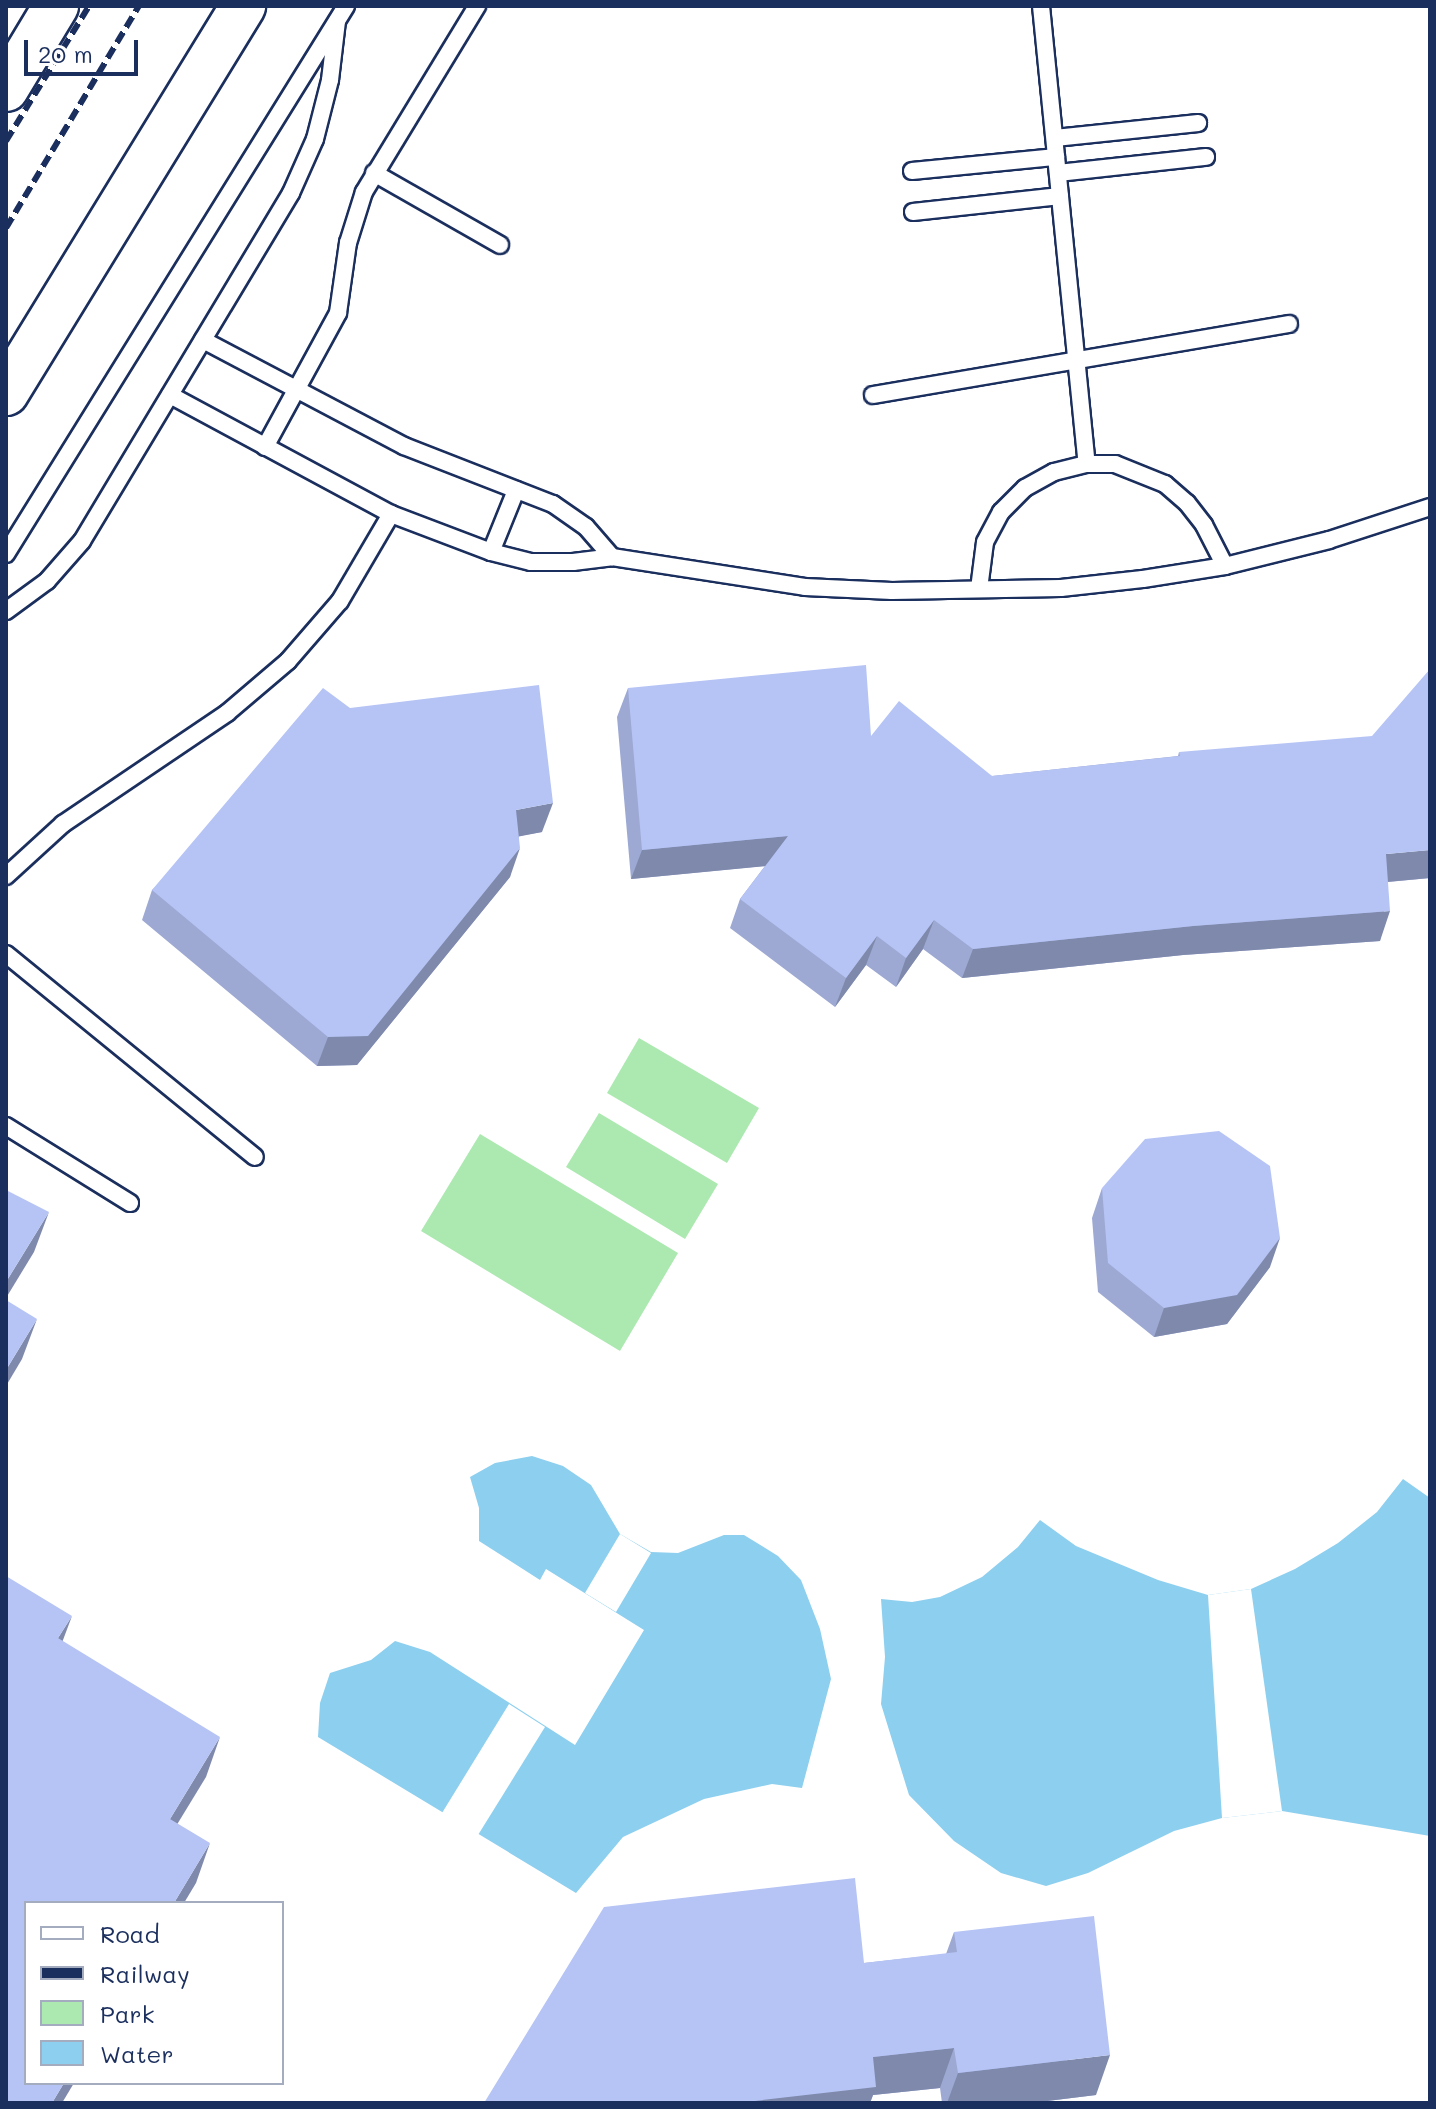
<!DOCTYPE html>
<html>
<head>
<meta charset="utf-8">
<style>
  body { margin:0 }
  #map { position:relative; width:1436px; height:2109px; overflow:hidden; background:#fff; font-family:Mali,sans-serif }
  div>[style] { position:absolute }
  .green>* { inset:0; background:#abe9b0 }
  .water>* { inset:0; background:#8dcfef }
  .pier>* { inset:0; background:#fff }
  .roads { filter:drop-shadow(2px 0 #1b2f5e) drop-shadow(-2px 0 #1b2f5e) drop-shadow(0 2px #1b2f5e) drop-shadow(0 -2px #1b2f5e) }
  .lane>* { height:16px; margin:-8px; padding:0 8px; transform-origin:8px; border-radius:8px; background:#fff }
  .secondary>* { height:44px; margin:-22px; padding:0 22px; transform-origin:22px; border-radius:22px; background:#fff }
  .rail>* { height:6px; margin-top:-3px; transform-origin:0; background:repeating-linear-gradient(90deg,#1b2f5e 0 12px,transparent 0 18px) }
  .wall>* { inset:0; background:#9da9d3 }
  .shaded-wall>* { inset:0; background:#7f89ac }
  .building>* { inset:0; background:#b6c4f5 }
  span { translate:-50% -50%; white-space:nowrap; text-align:center; line-height:1.15; -webkit-text-stroke:6px #fff; paint-order:stroke }
  .frame { position:absolute; inset:0; border:8px solid #1b2f5e; pointer-events:none }
  .legend { position:absolute; left:24px; top:1901px; width:260px; height:184px; box-sizing:border-box; background:#fff; border:2px solid #a4acbf; margin:0; padding:10px 14px; list-style:none; font-size:24px; color:#1b2f5e }
  .legend li { display:flex; align-items:center; gap:16px; height:40px }
  .legend b { width:40px; border:2px solid #a4acbf }
  .scale { position:absolute; left:24px; top:40px; width:114px; height:36px; box-sizing:border-box; border:4px solid #1b2f5e; border-top:0; padding-left:10px; font-size:24px; line-height:28px; white-space:nowrap; color:#1b2f5e; -webkit-text-stroke:6px #fff; paint-order:stroke }
</style>
</head>
<body>
<div id="map">
  <div class="green">
    <div style="clip-path:polygon(639px 1038px,759px 1108px,727px 1163px,607px 1093px)"></div>
    <div style="clip-path:polygon(599px 1113px,718px 1184px,685px 1239px,566px 1167px)"></div>
    <div style="clip-path:polygon(480px 1134px,678px 1253px,620px 1351px,421px 1231px)"></div>
  </div>
  <div class="water">
    <div style="clip-path:polygon(532px 1456px,563px 1466px,591px 1485px,620px 1534px,651px 1552px,678px 1553px,724px 1535px,744px 1535px,778px 1556px,801px 1580px,820px 1629px,831px 1679px,802px 1788px,772px 1784px,704px 1799px,623px 1837px,576px 1893px,318px 1737px,320px 1703px,330px 1673px,371px 1660px,395px 1641px,430px 1652px,575px 1745px,644px 1630px,546px 1569px,540px 1580px,479px 1541px,479px 1508px,470px 1477px,495px 1463px)"></div>
    <div style="clip-path:polygon(1403px 1479px,1430px 1498px,1430px 1836px,1282px 1811px,1222px 1818px,1174px 1831px,1088px 1873px,1046px 1886px,1001px 1873px,954px 1841px,909px 1795px,881px 1704px,885px 1657px,881px 1599px,912px 1602px,940px 1597px,982px 1577px,1018px 1547px,1040px 1520px,1076px 1546px,1158px 1580px,1208px 1595px,1251px 1589px,1295px 1569px,1338px 1543px,1377px 1512px)"></div>
  </div>
  <div class="pier">
    <div style="clip-path:polygon(620px 1534px,651px 1553px,616px 1612px,585px 1593px)"></div>
    <div style="clip-path:polygon(1251px 1589px,1282px 1811px,1222px 1818px,1208px 1595px)"></div>
    <div style="clip-path:polygon(509px 1704px,545px 1727px,478px 1835px,442px 1813px)"></div>
  </div>
  <div class="roads">
    <div class="lane">
      <div style="left:1041px;top:6px;width:460px;rotate:84.3deg"></div>
      <div style="left:1055px;top:138px;width:144px;rotate:-6deg"></div>
      <div style="left:912px;top:171px;width:145px;rotate:-5.6deg"></div>
      <div style="left:374px;top:173px;width:145px;rotate:29.7deg"></div>
      <div style="left:1058px;top:173px;width:149px;rotate:-6.2deg"></div>
      <div style="left:913px;top:212px;width:148px;rotate:-6.2deg"></div>
      <div style="left:203px;top:340px;width:227px;rotate:27.8deg"></div>
      <div style="left:404px;top:446px;width:160px;rotate:21.3deg"></div>
      <div style="left:553px;top:504px;width:40px;rotate:34.9deg"></div>
      <div style="left:586px;top:527px;width:40px;rotate:49deg"></div>
      <div style="left:170px;top:395px;width:251px;rotate:28.3deg"></div>
      <div style="left:391px;top:514px;width:107px;rotate:20.8deg"></div>
      <div style="left:491px;top:552px;width:41px;rotate:14deg"></div>
      <div style="left:531px;top:562px;width:42px"></div>
      <div style="left:573px;top:562px;width:39px;rotate:-7deg"></div>
      <div style="left:612px;top:557px;width:195px;rotate:8.8deg"></div>
      <div style="left:805px;top:587px;width:87px;rotate:2.6deg"></div>
      <div style="left:892px;top:591px;width:169px;rotate:-1deg"></div>
      <div style="left:1061px;top:588px;width:82px;rotate:-6.3deg"></div>
      <div style="left:1143px;top:579px;width:83px;rotate:-9deg"></div>
      <div style="left:1225px;top:566px;width:107px;rotate:-14deg"></div>
      <div style="left:1329px;top:540px;width:106px;rotate:-18.1deg"></div>
      <div style="left:873px;top:395px;width:422px;rotate:-9.7deg"></div>
      <div style="left:265px;top:447px;width:153px;rotate:-61.4deg"></div>
      <div style="left:338px;top:313px;width:71px;rotate:-81.9deg"></div>
      <div style="left:348px;top:243px;width:53px;rotate:-72.6deg"></div>
      <div style="left:364px;top:192px;width:218px;rotate:-58.7deg"></div>
      <div style="left:491px;top:552px;width:67px;rotate:-68deg"></div>
      <div style="left:6px;top:554px;width:645px;rotate:-58.18deg"></div>
      <div style="left:979px;top:589px;width:47px;rotate:-82.7deg"></div>
      <div style="left:985px;top:542px;width:34px;rotate:-62deg"></div>
      <div style="left:1001px;top:512px;width:34px;rotate:-45deg"></div>
      <div style="left:1025px;top:488px;width:33px;rotate:-29deg"></div>
      <div style="left:1054px;top:472px;width:34px;rotate:-14deg"></div>
      <div style="left:1087px;top:464px;width:28px"></div>
      <div style="left:1115px;top:464px;width:54px;rotate:21.8deg"></div>
      <div style="left:1165px;top:484px;width:29px;rotate:41deg"></div>
      <div style="left:1187px;top:503px;width:28px;rotate:52deg"></div>
      <div style="left:1204px;top:525px;width:46px;rotate:62.9deg"></div>
      <div style="left:6px;top:611px;width:51px;rotate:-36.2deg"></div>
      <div style="left:47px;top:581px;width:53px;rotate:-48.8deg"></div>
      <div style="left:82px;top:541px;width:406px;rotate:-59deg"></div>
      <div style="left:291px;top:193px;width:59px;rotate:-66deg"></div>
      <div style="left:315px;top:139px;width:61px;rotate:-75.7deg"></div>
      <div style="left:330px;top:80px;width:59px;rotate:-83.2deg"></div>
      <div style="left:6px;top:876px;width:77px;rotate:-42.4deg"></div>
      <div style="left:63px;top:824px;width:198px;rotate:-34.1deg"></div>
      <div style="left:227px;top:713px;width:80px;rotate:-40.4deg"></div>
      <div style="left:288px;top:661px;width:79px;rotate:-49.1deg"></div>
      <div style="left:340px;top:601px;width:101px;rotate:-59.6deg"></div>
      <div style="left:6px;top:954px;width:321px;rotate:39.2deg"></div>
      <div style="left:6px;top:1126px;width:146px;rotate:31.8deg"></div>
    </div>
    <div class="secondary">
      <div style="left:6px;top:89px;width:97px;rotate:-58.9deg"></div>
      <div style="left:6px;top:393px;width:454px;rotate:-58.5deg"></div>
    </div>
  </div>
  <div class="rail">
    <div style="left:6px;top:141px;width:158px;rotate:-58.4deg"></div>
    <div style="left:6px;top:228px;width:259px;rotate:-59.1deg"></div>
  </div>
  <div class="wall">
    <div style="clip-path:polygon(628px 688px,871px 736px,992px 776px,1178px 756px,1179px 752px,1430px 878px,1388px 882px,1380px 941px,1183px 955px,962px 978px,923px 949px,896px 987px,866px 965px,835px 1007px,730px 928px,740px 899px,765px 866px,631px 879px,617px 717px)"></div>
    <div style="clip-path:polygon(350px 708px,542px 832px,519px 836px,510px 877px,357px 1065px,317px 1066px,142px 920px,152px 890px)"></div>
    <div style="clip-path:polygon(1102px 1188px,1270px 1267px,1227px 1324px,1154px 1337px,1098px 1292px,1092px 1218px)"></div>
    <div style="clip-path:polygon(954px 1932px,1096px 2095px,1031px 2103px,942px 2103px,940px 2088px,873px 2095px,870px 2103px,484px 2103px,864px 1963px,946px 1954px)"></div>
  </div>
  <div class="shaded-wall">
    <div style="clip-path:polygon(553px 803px,542px 832px,506px 839px,516px 810px)"></div>
    <div style="clip-path:polygon(788px 836px,777px 865px,631px 879px,642px 850px)"></div>
    <div style="clip-path:polygon(520px 848px,510px 877px,357px 1065px,317px 1066px,328px 1037px)"></div>
    <div style="clip-path:polygon(1430px 850px,1430px 878px,1375px 883px,1386px 854px)"></div>
    <div style="clip-path:polygon(1390px 911px,1380px 941px,1183px 955px,962px 978px,973px 949px,1193px 926px)"></div>
    <div style="clip-path:polygon(934px 920px,923px 949px,896px 987px,906px 958px)"></div>
    <div style="clip-path:polygon(877px 936px,866px 965px,835px 1007px,846px 978px)"></div>
    <div style="clip-path:polygon(49px 1212px,34px 1252px,6px 1298px,6px 1282px)"></div>
    <div style="clip-path:polygon(1280px 1238px,1270px 1267px,1227px 1324px,1154px 1337px,1164px 1308px)"></div>
    <div style="clip-path:polygon(37px 1319px,22px 1359px,6px 1386px,6px 1370px)"></div>
    <div style="clip-path:polygon(72px 1616px,57px 1656px,58px 1638px)"></div>
    <div style="clip-path:polygon(220px 1737px,206px 1777px,156px 1859px,170px 1819px)"></div>
    <div style="clip-path:polygon(210px 1843px,196px 1883px,184px 1903px,174px 1903px)"></div>
    <div style="clip-path:polygon(954px 2048px,940px 2088px,873px 2095px,870px 2103px,737px 2103px,873px 2057px)"></div>
    <div style="clip-path:polygon(1110px 2055px,1096px 2095px,1031px 2103px,947px 2103px,958px 2073px)"></div>
    <div style="clip-path:polygon(64px 2083px,74px 2083px,62px 2103px,52px 2103px)"></div>
  </div>
  <div class="building">
    <div style="clip-path:polygon(866px 665px,871px 736px,899px 701px,992px 776px,1180px 756px,1179px 752px,1372px 736px,1430px 669px,1430px 850px,1386px 854px,1390px 911px,1193px 926px,973px 949px,934px 920px,906px 958px,877px 936px,846px 978px,740px 899px,788px 836px,642px 850px,628px 688px)"></div>
    <div style="clip-path:polygon(539px 685px,553px 803px,516px 810px,520px 848px,368px 1036px,328px 1037px,152px 890px,323px 688px,350px 708px)"></div>
    <div style="clip-path:polygon(1219px 1131px,1270px 1166px,1280px 1238px,1237px 1295px,1164px 1308px,1108px 1263px,1102px 1188px,1145px 1139px)"></div>
    <div style="clip-path:polygon(6px 1190px,49px 1212px,6px 1282px)"></div>
    <div style="clip-path:polygon(6px 1300px,37px 1319px,6px 1370px)"></div>
    <div style="clip-path:polygon(6px 1576px,72px 1616px,58px 1638px,220px 1737px,170px 1819px,210px 1843px,174px 1903px,26px 1903px,26px 2083px,64px 2083px,52px 2103px,6px 2103px)"></div>
    <div style="clip-path:polygon(855px 1878px,864px 1963px,957px 1952px,954px 1932px,1094px 1916px,1110px 2055px,958px 2073px,954px 2048px,873px 2057px,876px 2087px,737px 2103px,484px 2103px,604px 1907px)"></div>
  </div>
  <div class="frame"></div>
  <ul class="legend">
  <li><b style="height:10px;background:#fff"></b>Road</li>
  <li><b style="height:10px;background:#1b2f5e"></b>Railway</li>
  <li><b style="height:22px;background:#abe9b0"></b>Park</li>
  <li><b style="height:22px;background:#8dcfef"></b>Water</li>
  </ul>
  <div class="scale">20 m</div>
</div>
</body>
</html>
